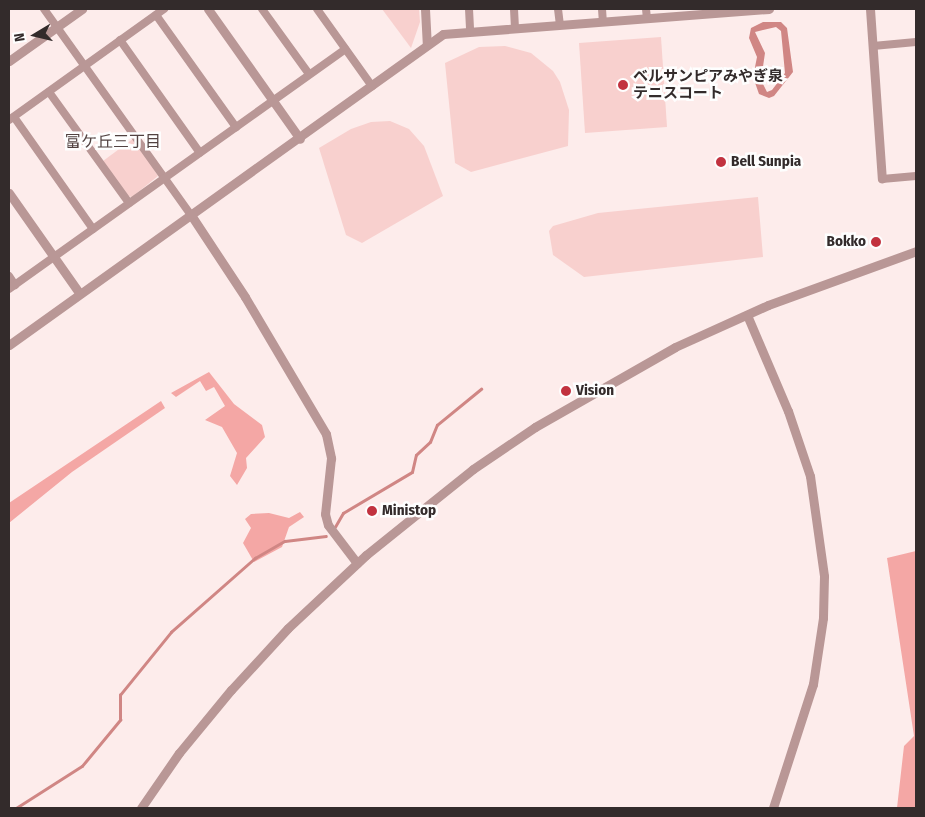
<!DOCTYPE html>
<html>
<head>
<meta charset="utf-8">
<style>
  body { margin:0 }
  #map { position:relative; width:925px; height:817px; overflow:hidden; background:#fdeceb; font-family:"Fira Sans Condensed","Noto Sans JP",sans-serif }
  div>[style] { position:absolute }
  .green>* { inset:0; background:#f8d0ce }
  .forest>* { inset:0; background:#f4a7a5 }
  .water>* { inset:0; background:#d08684 }
  .stream>* { height:2.5px; margin:-1.25px; padding:0 1.25px; transform-origin:1.25px; border-radius:1.25px; background:#d08684 }
  .minor>* { height:8px; margin:-4px; padding:0 4px; transform-origin:4px; border-radius:4px; background:#b99796 }
  .tertiary>* { height:9px; margin:-4.5px; padding:0 4.5px; transform-origin:4.5px; border-radius:4.5px; background:#b99796 }
  .dots>* { width:14px; height:14px; translate:-50% -50%; box-sizing:border-box; border:2px solid #fefefe; border-radius:50% }
  span { translate:-50% -50%; white-space:nowrap; text-align:center; line-height:1.15; -webkit-text-stroke:5px #fefefe; paint-order:stroke }
  .poi-label { font-size:15px; color:#332b2b; font-weight:700 }
  .left { translate:0 -50%; text-align:left }
  .right { translate:-100% -50%; text-align:right }
  .neighbourhood-label { font-size:16px; color:#524241 }
  .frame { position:absolute; inset:0; border:10px solid #332b2b; pointer-events:none }
  .north { position:absolute; left:10px; top:10px; width:50px; height:50px; -webkit-text-stroke:4px #fefefe; paint-order:stroke; rotate:261deg; font-size:14px; font-weight:700; line-height:20px; text-align:center; color:#332b2b }
  .north::after { content:''; display:block; margin:auto; width:18px; height:22px; background:#332b2b; clip-path:polygon(50% 0,100% 100%,50% 72%,0 100%) }
</style>
</head>
<body>
<div id="map">
  <div class="green">
    <div style="clip-path:polygon(382px 9px,419px 9px,420px 22px,411px 48px)"></div>
    <div style="clip-path:polygon(661px 37px,667px 127px,585px 133px,579px 43px)"></div>
    <div style="clip-path:polygon(505px 46px,531px 53px,553px 71px,560px 82px,569px 110px,568px 146px,471px 172px,455px 163px,445px 63px,479px 47px)"></div>
    <div style="clip-path:polygon(390px 121px,409px 129px,424px 146px,443px 196px,362px 243px,346px 235px,319px 148px,351px 129px,371px 122px)"></div>
    <div style="clip-path:polygon(134px 138px,158px 176px,132px 197px,127px 196px,103px 161px)"></div>
    <div style="clip-path:polygon(758px 197px,763px 257px,584px 277px,553px 255px,549px 231px,553px 226px,598px 213px)"></div>
  </div>
  <div class="forest">
    <div style="clip-path:polygon(209px 372px,234px 404px,262px 425px,265px 437px,246px 458px,247px 468px,237px 485px,230px 476px,237px 453px,222px 427px,205px 420px,225px 406px,214px 387px,206px 391px,200px 381px,176px 397px,171px 393px)"></div>
    <div style="clip-path:polygon(161px 401px,165px 408px,72px 472px,9px 523px,9px 503px)"></div>
    <div style="clip-path:polygon(300px 512px,304px 517px,289px 527px,282px 547px,254px 562px,243px 543px,251px 528px,245px 519px,251px 514px,269px 513px,289px 518px)"></div>
    <div style="clip-path:polygon(916px 551px,916px 808px,897px 808px,904px 746px,914px 736px,887px 558px)"></div>
  </div>
  <div class="water">
    <div style="clip-path:polygon(evenodd,763px 22px,781px 22px,787px 28px,793px 72px,774px 96px,769px 98px,759px 94px,753px 77px,757px 57px,749px 38px,751px 28px,763px 22px,776px 27px,781px 31px,785px 73px,772px 90px,767px 92px,761px 80px,765px 53px,755px 32px,776px 27px)"></div>
  </div>
  <div class="stream">
    <div style="left:335px;top:527px;width:16px;rotate:-60deg"></div>
    <div style="left:343px;top:513px;width:80px;rotate:-30.7deg"></div>
    <div style="left:412px;top:472px;width:17px;rotate:-77deg"></div>
    <div style="left:416px;top:455px;width:19px;rotate:-43deg"></div>
    <div style="left:430px;top:442px;width:18px;rotate:-68deg"></div>
    <div style="left:437px;top:425px;width:57px;rotate:-39.3deg"></div>
    <div style="left:16px;top:808px;width:78px;rotate:-32.5deg"></div>
    <div style="left:82px;top:766px;width:60px;rotate:-50.4deg"></div>
    <div style="left:120px;top:720px;width:25px;rotate:-90deg"></div>
    <div style="left:120px;top:695px;width:81px;rotate:-51deg"></div>
    <div style="left:171px;top:632px;width:112px;rotate:-41.4deg"></div>
    <div style="left:255px;top:558px;width:34px;rotate:-30deg"></div>
    <div style="left:285px;top:541px;width:41px;rotate:-7deg"></div>
  </div>
  <div class="minor">
    <div style="left:44px;top:9px;width:253px;rotate:54.5deg"></div>
    <div style="left:262px;top:9px;width:80px;rotate:54.1deg"></div>
    <div style="left:317px;top:9px;width:95px;rotate:54.5deg"></div>
    <div style="left:469px;top:9px;width:22px;rotate:87deg"></div>
    <div style="left:514px;top:9px;width:19px;rotate:87deg"></div>
    <div style="left:558px;top:9px;width:16px;rotate:83deg"></div>
    <div style="left:602px;top:9px;width:13px;rotate:86deg"></div>
    <div style="left:646px;top:9px;width:9px;rotate:84deg"></div>
    <div style="left:156px;top:15px;width:138px;rotate:54.5deg"></div>
    <div style="left:120px;top:40px;width:138px;rotate:54.7deg"></div>
    <div style="left:873px;top:46px;width:43px;rotate:-5.3deg"></div>
    <div style="left:49px;top:92px;width:137px;rotate:54.2deg"></div>
    <div style="left:14px;top:117px;width:137px;rotate:54.8deg"></div>
    <div style="left:9px;top:120px;width:191px;rotate:-35.6deg"></div>
    <div style="left:882px;top:179px;width:34px;rotate:-5deg"></div>
    <div style="left:9px;top:276px;width:11px;rotate:56deg"></div>
    <div style="left:9px;top:289px;width:413px;rotate:-35.5deg"></div>
  </div>
  <div class="tertiary">
    <div style="left:208px;top:9px;width:159px;rotate:54.7deg"></div>
    <div style="left:425px;top:9px;width:36px;rotate:87deg"></div>
    <div style="left:870px;top:9px;width:170px;rotate:86deg"></div>
    <div style="left:9px;top:61px;width:90px;rotate:-35.5deg"></div>
    <div style="left:9px;top:193px;width:123px;rotate:54.9deg"></div>
    <div style="left:191px;top:215px;width:98px;rotate:56.6deg"></div>
    <div style="left:245px;top:297px;width:159px;rotate:59.4deg"></div>
    <div style="left:326px;top:434px;width:25px;rotate:78deg"></div>
    <div style="left:331px;top:458px;width:56px;rotate:96.1deg"></div>
    <div style="left:325px;top:514px;width:11px;rotate:75deg"></div>
    <div style="left:328px;top:525px;width:48px;rotate:52.7deg"></div>
    <div style="left:747px;top:315px;width:104px;rotate:66.9deg"></div>
    <div style="left:788px;top:411px;width:69px;rotate:71.3deg"></div>
    <div style="left:810px;top:476px;width:101px;rotate:82deg"></div>
    <div style="left:824px;top:576px;width:42px;rotate:91.4deg"></div>
    <div style="left:823px;top:618px;width:67px;rotate:98.6deg"></div>
    <div style="left:813px;top:684px;width:130px;rotate:107.9deg"></div>
    <div style="left:9px;top:345px;width:534px;rotate:-35.62deg"></div>
    <div style="left:443px;top:34px;width:327px;rotate:-4.4deg"></div>
    <div style="left:141px;top:808px;width:67px;rotate:-55.4deg"></div>
    <div style="left:179px;top:753px;width:82px;rotate:-50.5deg"></div>
    <div style="left:231px;top:690px;width:84px;rotate:-47.4deg"></div>
    <div style="left:288px;top:628px;width:107px;rotate:-43.1deg"></div>
    <div style="left:366px;top:555px;width:137px;rotate:-38.8deg"></div>
    <div style="left:473px;top:469px;width:75px;rotate:-34.1deg"></div>
    <div style="left:535px;top:427px;width:161px;rotate:-29.7deg"></div>
    <div style="left:675px;top:347px;width:102px;rotate:-24.3deg"></div>
    <div style="left:768px;top:305px;width:158px;rotate:-20deg"></div>
  </div>
  <div class="dots">
    <div style="left:623px;top:85px;background:#c2323f"></div>
    <div style="left:721px;top:162px;background:#c2323f"></div>
    <div style="left:876px;top:242px;background:#c2323f"></div>
    <div style="left:566px;top:391px;background:#c2323f"></div>
    <div style="left:372px;top:511px;background:#c2323f"></div>
  </div>
  <div class="poi-label">
    <span class="left" style="left:633px;top:85px">ベルサンピアみやぎ泉<br>テニスコート</span>
    <span class="left" style="left:731px;top:162px">Bell Sunpia</span>
    <span class="right" style="left:866px;top:242px">Bokko</span>
    <span class="left" style="left:576px;top:391px">Vision</span>
    <span class="left" style="left:382px;top:511px">Ministop</span>
  </div>
  <div class="neighbourhood-label">
    <span style="left:113px;top:142px">富ケ丘三丁目</span>
  </div>
  <div class="frame"></div>
  <div class="north">N</div>
</div>
</body>
</html>
